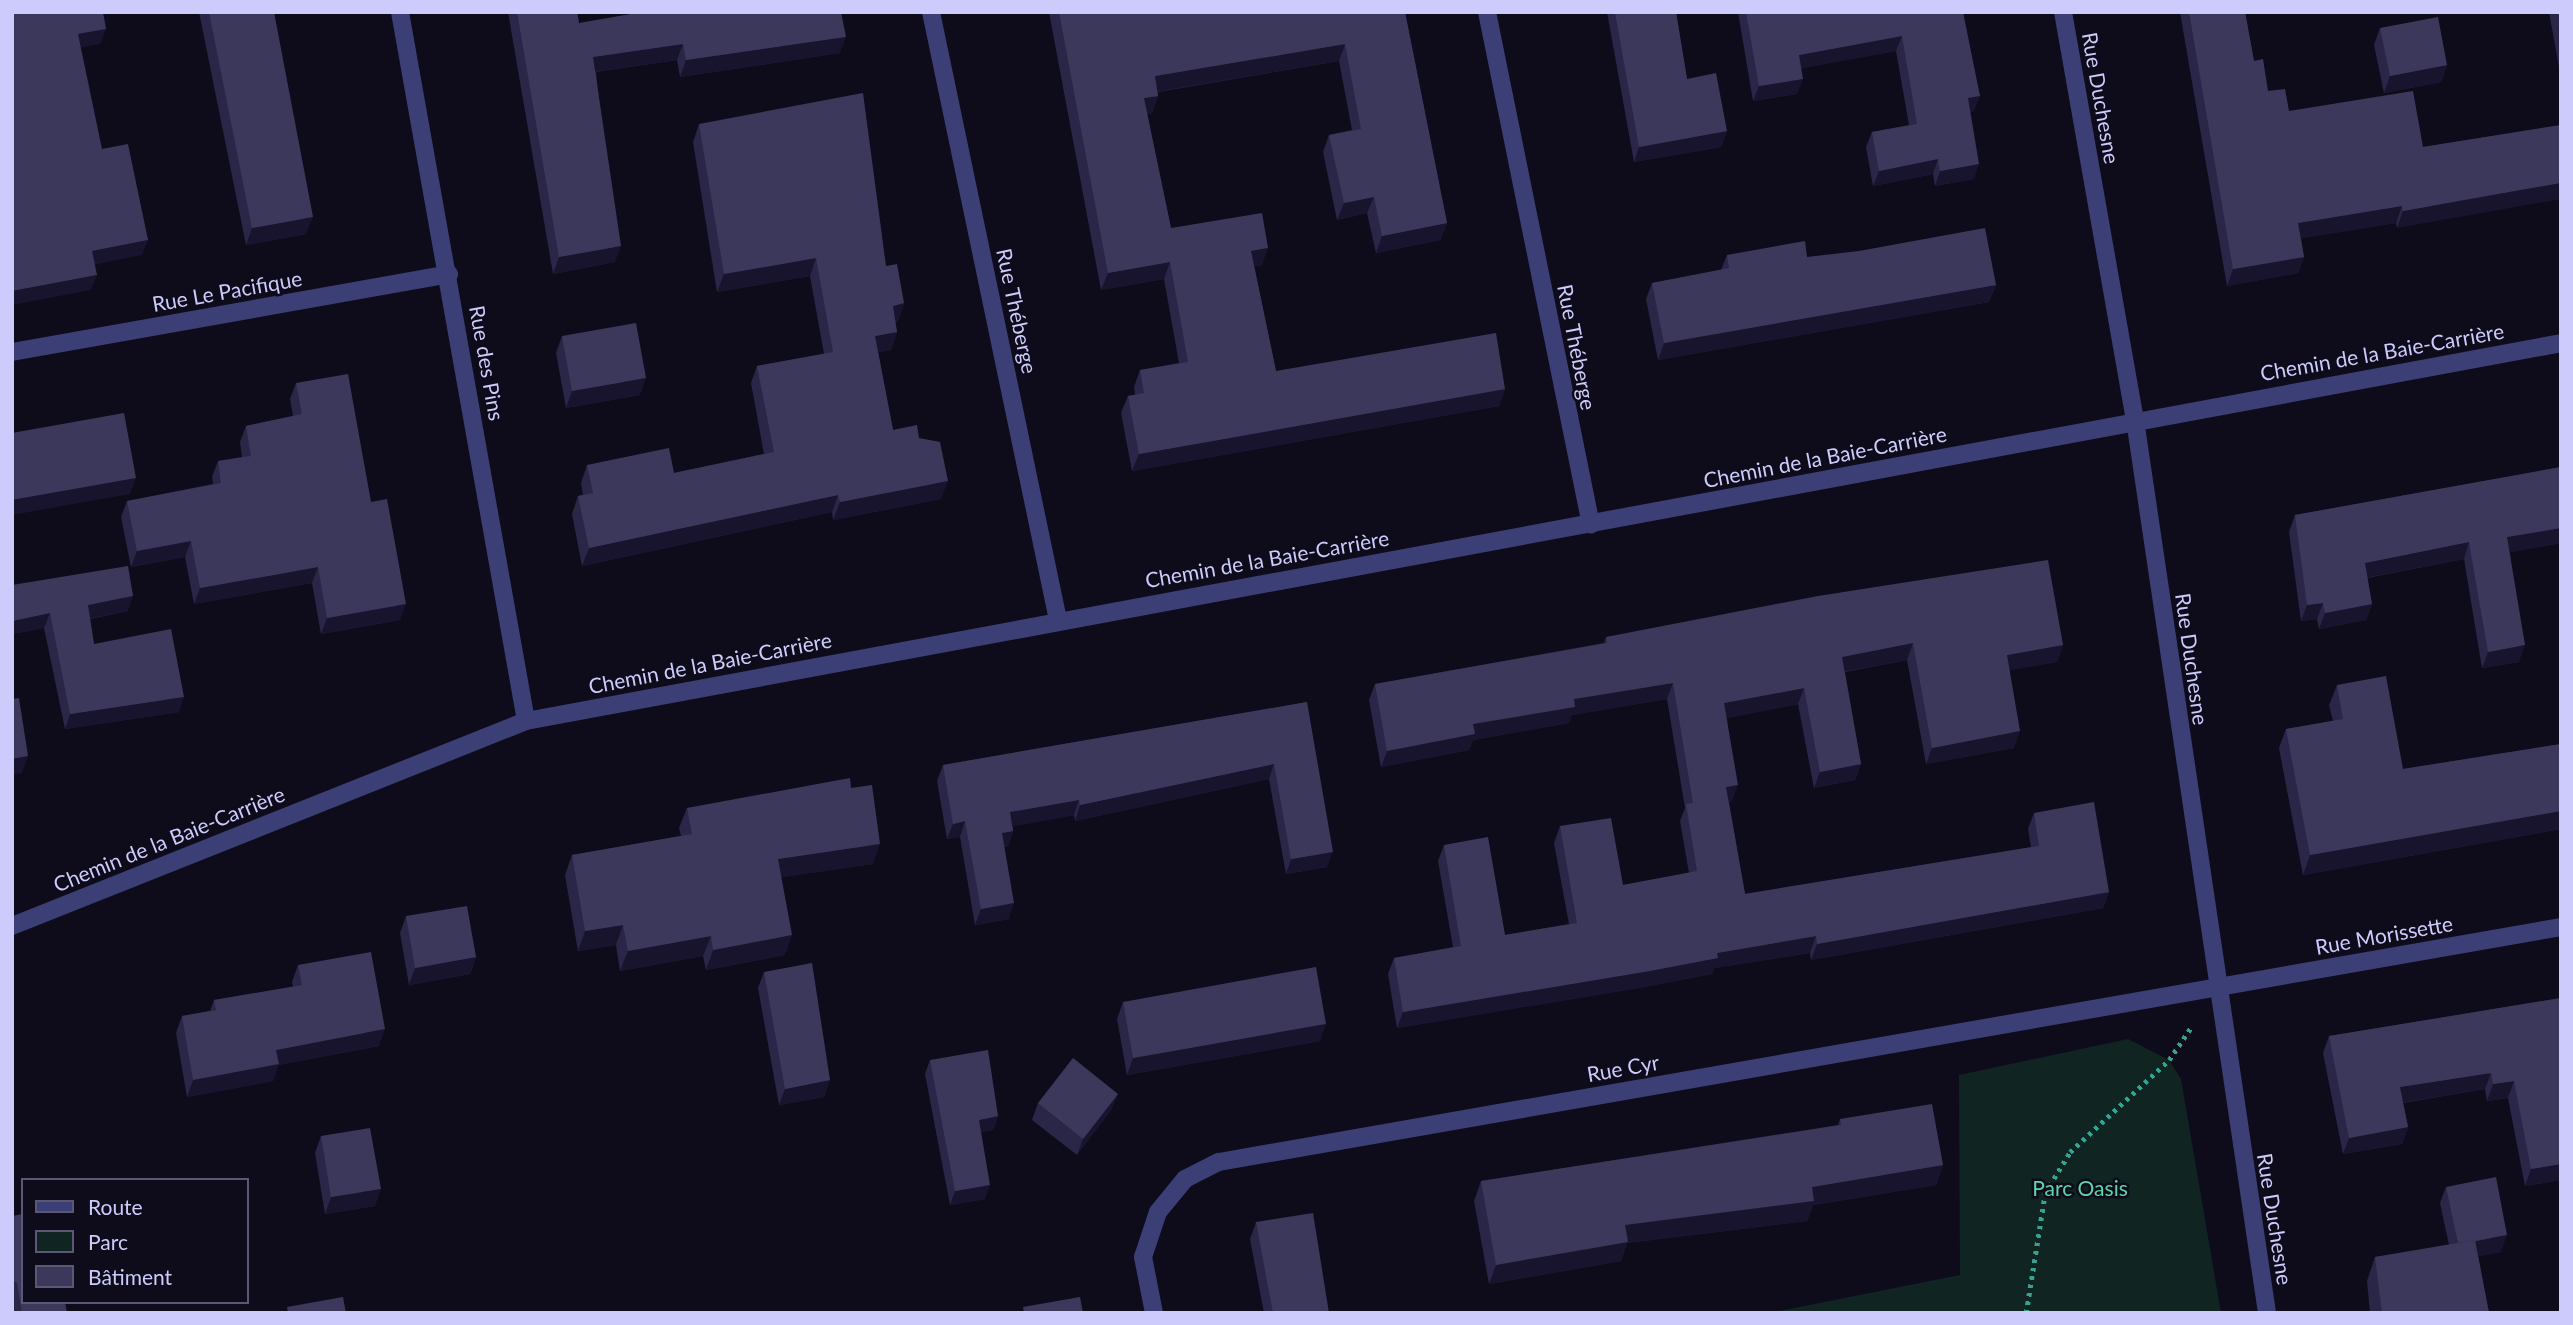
<!DOCTYPE html>
<html>
<head>
<meta charset="utf-8">
<style>
  body { margin:0 }
  #map { position:relative; width:2573px; height:1325px; overflow:hidden; background:#0e0c1b; font-family:Lato,sans-serif }
  div>[style] { position:absolute }
  .green>* { inset:0; background:#102422 }
  .path>* { height:4.5px; margin-top:-2.25px; transform-origin:0; background:repeating-linear-gradient(90deg,#36a392 0 3.5px,transparent 0 8.5px) }
  .minor>* { height:18px; margin:-9px; padding:0 9px; transform-origin:9px; border-radius:9px; background:#3b3f76 }
  .wall>* { inset:0; background:#2a2648 }
  .shaded-wall>* { inset:0; background:#18142e }
  .building>* { inset:0; background:#3c385b }
  span { translate:-50% -50%; white-space:nowrap; text-align:center; line-height:1.15; -webkit-text-stroke:5px #0e0c1b; paint-order:stroke }
  .street-label { font-size:21px; color:#cccbfb }
  .park-label { font-size:21px; color:#5ed3ab }
  .frame { position:absolute; inset:0; border:14px solid #cccbfb; pointer-events:none }
  .legend { position:absolute; left:21px; top:1178px; width:228px; height:126px; box-sizing:border-box; background:#0e0c1b; border:2px solid #5a5875; margin:0; padding:9px 12px; list-style:none; font-size:21px; color:#cccbfb }
  .legend li { display:flex; align-items:center; gap:14px; height:35px }
  .legend b { width:35px; border:2px solid #5a5875 }
</style>
</head>
<body>
<div id="map">
  <div class="green">
    <div style="clip-path:polygon(2128px 1039px,2169px 1060px,2181px 1079px,2221px 1313px,1769px 1313px,1960px 1275px,1959px 1075px)"></div>
  </div>
  <div class="path">
    <div style="left:2026px;top:1313px;width:121px;rotate:-81deg"></div>
    <div style="left:2045px;top:1193px;width:48px;rotate:-58.6deg"></div>
    <div style="left:2070px;top:1152px;width:135px;rotate:-42.9deg"></div>
    <div style="left:2169px;top:1060px;width:40px;rotate:-56deg"></div>
  </div>
  <div class="minor">
    <div style="left:400px;top:12px;width:720px;rotate:79.92deg"></div>
    <div style="left:931px;top:12px;width:621px;rotate:78.2deg"></div>
    <div style="left:1487px;top:12px;width:523px;rotate:78.54deg"></div>
    <div style="left:2063px;top:12px;width:414px;rotate:80deg"></div>
    <div style="left:2135px;top:420px;width:903px;rotate:81.59deg"></div>
    <div style="left:12px;top:352px;width:444px;rotate:-10.1deg"></div>
    <div style="left:12px;top:926px;width:553px;rotate:-21.74deg"></div>
    <div style="left:526px;top:721px;width:2070px;rotate:-10.52deg"></div>
    <div style="left:1154px;top:1313px;width:57px;rotate:-101.1deg"></div>
    <div style="left:1143px;top:1257px;width:47px;rotate:-71.6deg"></div>
    <div style="left:1158px;top:1212px;width:43px;rotate:-50.7deg"></div>
    <div style="left:1185px;top:1179px;width:38px;rotate:-27deg"></div>
    <div style="left:1219px;top:1162px;width:1362px;rotate:-9.93deg"></div>
  </div>
  <div class="wall">
    <div style="clip-path:polygon(199px 12px,274px 12px,306px 234px,246px 245px)"></div>
    <div style="clip-path:polygon(508px 12px,577px 12px,579px 23px,840px 53px,680px 77px,677px 60px,596px 72px,615px 262px,553px 274px)"></div>
    <div style="clip-path:polygon(1049px 12px,1405px 12px,1447px 223px,1440px 240px,1376px 253px,1367px 213px,1337px 220px,1323px 152px,1329px 135px,1352px 130px,1339px 61px,1158px 92px,1158px 96px,1152px 113px,1147px 114px,1171px 228px,1262px 265px,1254px 266px,1276px 371px,1505px 389px,1499px 406px,1132px 471px,1121px 413px,1128px 396px,1135px 395px,1134px 387px,1140px 370px,1179px 363px,1164px 279px,1101px 290px)"></div>
    <div style="clip-path:polygon(1607px 12px,1676px 12px,1687px 79px,1727px 131px,1721px 147px,1634px 162px)"></div>
    <div style="clip-path:polygon(1738px 12px,1963px 12px,1974px 111px,1970px 112px,1974px 179px,1935px 186px,1933px 174px,1873px 186px,1866px 147px,1872px 132px,1909px 125px,1896px 51px,1801px 68px,1797px 94px,1753px 101px)"></div>
    <div style="clip-path:polygon(2180px 12px,2245px 12px,2254px 61px,2268px 91px,2289px 111px,2423px 147px,2561px 125px,2397px 228px,2396px 223px,2301px 238px,2304px 257px,2298px 273px,2227px 286px)"></div>
    <div style="clip-path:polygon(2549px 12px,2561px 12px,2561px 66px,2559px 67px)"></div>
    <div style="clip-path:polygon(2380px 28px,2447px 65px,2441px 82px,2384px 93px,2374px 45px)"></div>
    <div style="clip-path:polygon(699px 124px,886px 266px,904px 303px,898px 321px,895px 322px,897px 332px,891px 350px,878px 352px,893px 430px,919px 438px,941px 499px,833px 520px,832px 512px,582px 566px,572px 514px,578px 496px,583px 495px,581px 483px,587px 465px,674px 473px,764px 454px,751px 383px,757px 366px,824px 354px,810px 276px,717px 292px,693px 142px)"></div>
    <div style="clip-path:polygon(1727px 255px,1807px 257px,1996px 285px,1989px 302px,1658px 360px,1646px 299px,1652px 283px,1721px 270px)"></div>
    <div style="clip-path:polygon(562px 336px,640px 395px,566px 408px,556px 353px)"></div>
    <div style="clip-path:polygon(296px 383px,371px 502px,400px 620px,321px 634px,312px 583px,194px 604px,185px 557px,131px 567px,121px 517px,127px 501px,213px 484px,212px 477px,218px 461px,242px 457px,240px 442px,246px 426px,293px 416px,290px 399px)"></div>
    <div style="clip-path:polygon(2561px 467px,2561px 543px,2510px 552px,2519px 662px,2482px 668px,2464px 559px,2367px 578px,2372px 604px,2366px 620px,2319px 629px,2317px 619px,2301px 621px,2289px 532px,2295px 515px)"></div>
    <div style="clip-path:polygon(12px 585px,128px 611px,90px 619px,94px 644px,179px 712px,65px 729px,44px 628px,12px 634px)"></div>
    <div style="clip-path:polygon(1606px 637px,2063px 645px,2057px 662px,2009px 670px,2014px 748px,1926px 764px,1907px 660px,1845px 672px,1861px 764px,1855px 780px,1814px 788px,1798px 704px,1727px 718px,1732px 801px,1729px 802px,1745px 894px,2031px 847px,2028px 829px,2034px 813px,2109px 892px,2103px 908px,1811px 960px,1810px 953px,1714px 968px,1712px 974px,1644px 987px,1397px 1028px,1388px 974px,1394px 958px,1453px 947px,1438px 861px,1444px 845px,1505px 935px,1569px 924px,1554px 843px,1560px 826px,1623px 885px,1689px 873px,1680px 821px,1685px 808px,1667px 699px,1572px 715px,1569px 723px,1473px 740px,1469px 750px,1381px 767px,1369px 700px,1375px 684px,1604px 643px)"></div>
    <div style="clip-path:polygon(2337px 685px,2403px 769px,2561px 744px,2561px 829px,2303px 875px,2279px 748px,2286px 729px,2333px 721px,2329px 705px)"></div>
    <div style="clip-path:polygon(1307px 702px,1327px 867px,1286px 874px,1269px 779px,1075px 821px,1074px 815px,1013px 826px,1013px 831px,1008px 846px,1004px 847px,1009px 919px,975px 925px,960px 837px,947px 839px,937px 781px,943px 765px)"></div>
    <div style="clip-path:polygon(851px 788px,873px 864px,781px 877px,785px 955px,706px 970px,703px 956px,620px 971px,616px 945px,578px 951px,565px 875px,572px 855px,681px 836px,679px 828px,687px 808px)"></div>
    <div style="clip-path:polygon(406px 916px,476px 957px,470px 974px,409px 985px,400px 933px)"></div>
    <div style="clip-path:polygon(298px 965px,379px 1046px,278px 1065px,273px 1081px,187px 1097px,176px 1033px,182px 1016px,210px 1011px,214px 1000px,293px 987px,292px 982px)"></div>
    <div style="clip-path:polygon(764px 972px,830px 1080px,824px 1097px,779px 1105px,758px 988px)"></div>
    <div style="clip-path:polygon(2561px 998px,2561px 1180px,2525px 1186px,2508px 1098px,2487px 1101px,2485px 1089px,2403px 1103px,2408px 1127px,2402px 1144px,2343px 1154px,2323px 1053px,2329px 1036px)"></div>
    <div style="clip-path:polygon(1123px 1002px,1320px 1041px,1127px 1075px,1117px 1019px)"></div>
    <div style="clip-path:polygon(930px 1060px,998px 1116px,993px 1130px,981px 1132px,985px 1199px,950px 1205px,925px 1074px)"></div>
    <div style="clip-path:polygon(1118px 1094px,1111px 1110px,1077px 1155px,1032px 1120px,1038px 1103px)"></div>
    <div style="clip-path:polygon(1840px 1119px,1943px 1165px,1936px 1185px,1813px 1205px,1807px 1221px,1627px 1243px,1621px 1261px,1489px 1284px,1474px 1201px,1481px 1181px,1838px 1125px)"></div>
    <div style="clip-path:polygon(321px 1136px,375px 1206px,325px 1214px,315px 1153px)"></div>
    <div style="clip-path:polygon(2446px 1187px,2501px 1252px,2478px 1256px,2489px 1313px,2370px 1313px,2367px 1281px,2375px 1257px,2449px 1245px,2440px 1203px)"></div>
    <div style="clip-path:polygon(12px 1216px,67px 1313px,14px 1313px,12px 1302px)"></div>
    <div style="clip-path:polygon(1256px 1222px,1329px 1313px,1264px 1313px,1250px 1239px)"></div>
  </div>
  <div class="shaded-wall">
    <div style="clip-path:polygon(106px 29px,100px 44px,73px 49px,78px 34px)"></div>
    <div style="clip-path:polygon(1902px 36px,1896px 51px,1794px 70px,1799px 55px)"></div>
    <div style="clip-path:polygon(846px 37px,840px 53px,680px 77px,686px 60px)"></div>
    <div style="clip-path:polygon(683px 44px,677px 60px,587px 73px,593px 57px)"></div>
    <div style="clip-path:polygon(1345px 44px,1339px 61px,1149px 93px,1155px 76px)"></div>
    <div style="clip-path:polygon(2447px 65px,2441px 82px,2384px 93px,2390px 76px)"></div>
    <div style="clip-path:polygon(1803px 79px,1797px 94px,1753px 101px,1759px 86px)"></div>
    <div style="clip-path:polygon(1158px 96px,1152px 113px,1138px 115px,1144px 98px)"></div>
    <div style="clip-path:polygon(1980px 96px,1974px 111px,1962px 113px,1968px 98px)"></div>
    <div style="clip-path:polygon(1727px 131px,1721px 147px,1634px 162px,1639px 147px)"></div>
    <div style="clip-path:polygon(1938px 159px,1933px 174px,1873px 186px,1879px 171px)"></div>
    <div style="clip-path:polygon(1979px 164px,1974px 179px,1935px 186px,1940px 171px)"></div>
    <div style="clip-path:polygon(2561px 183px,2561px 199px,2397px 228px,2403px 211px)"></div>
    <div style="clip-path:polygon(1374px 197px,1367px 213px,1337px 220px,1344px 203px)"></div>
    <div style="clip-path:polygon(2402px 206px,2396px 223px,2292px 240px,2298px 223px)"></div>
    <div style="clip-path:polygon(313px 217px,306px 234px,246px 245px,252px 228px)"></div>
    <div style="clip-path:polygon(1447px 223px,1440px 240px,1376px 253px,1382px 236px)"></div>
    <div style="clip-path:polygon(148px 240px,142px 255px,87px 266px,92px 251px)"></div>
    <div style="clip-path:polygon(621px 246px,615px 262px,553px 274px,559px 257px)"></div>
    <div style="clip-path:polygon(1268px 248px,1262px 265px,1245px 268px,1251px 251px)"></div>
    <div style="clip-path:polygon(2304px 257px,2298px 273px,2227px 286px,2233px 269px)"></div>
    <div style="clip-path:polygon(816px 258px,810px 276px,717px 292px,724px 274px)"></div>
    <div style="clip-path:polygon(1170px 262px,1164px 279px,1101px 290px,1108px 273px)"></div>
    <div style="clip-path:polygon(97px 275px,91px 290px,12px 305px,12px 291px)"></div>
    <div style="clip-path:polygon(1996px 285px,1989px 302px,1658px 360px,1664px 343px)"></div>
    <div style="clip-path:polygon(904px 303px,898px 321px,886px 323px,893px 306px)"></div>
    <div style="clip-path:polygon(897px 332px,891px 350px,868px 354px,875px 336px)"></div>
    <div style="clip-path:polygon(646px 378px,640px 395px,566px 408px,572px 391px)"></div>
    <div style="clip-path:polygon(1505px 389px,1499px 406px,1132px 471px,1139px 454px)"></div>
    <div style="clip-path:polygon(136px 478px,130px 494px,12px 515px,12px 500px)"></div>
    <div style="clip-path:polygon(948px 481px,941px 499px,833px 520px,840px 502px)"></div>
    <div style="clip-path:polygon(838px 495px,832px 512px,582px 566px,589px 548px)"></div>
    <div style="clip-path:polygon(2561px 528px,2561px 543px,2501px 554px,2507px 537px)"></div>
    <div style="clip-path:polygon(191px 541px,185px 557px,131px 567px,137px 551px)"></div>
    <div style="clip-path:polygon(2469px 542px,2464px 559px,2359px 579px,2365px 563px)"></div>
    <div style="clip-path:polygon(318px 567px,312px 583px,194px 604px,200px 588px)"></div>
    <div style="clip-path:polygon(133px 596px,128px 611px,82px 620px,88px 605px)"></div>
    <div style="clip-path:polygon(2323px 603px,2317px 619px,2301px 621px,2307px 605px)"></div>
    <div style="clip-path:polygon(406px 604px,400px 620px,321px 634px,327px 618px)"></div>
    <div style="clip-path:polygon(2372px 604px,2366px 620px,2319px 629px,2325px 613px)"></div>
    <div style="clip-path:polygon(50px 613px,44px 628px,12px 634px,12px 621px)"></div>
    <div style="clip-path:polygon(1913px 643px,1907px 660px,1836px 673px,1842px 657px)"></div>
    <div style="clip-path:polygon(2063px 645px,2057px 662px,2001px 672px,2007px 655px)"></div>
    <div style="clip-path:polygon(2525px 645px,2519px 662px,2482px 668px,2488px 652px)"></div>
    <div style="clip-path:polygon(1673px 683px,1667px 699px,1572px 715px,1569px 723px,1473px 740px,1469px 750px,1381px 767px,1387px 751px,1473px 724px,1574px 699px)"></div>
    <div style="clip-path:polygon(1804px 688px,1798px 704px,1719px 720px,1724px 703px)"></div>
    <div style="clip-path:polygon(184px 697px,179px 712px,65px 729px,70px 714px)"></div>
    <div style="clip-path:polygon(2020px 731px,2014px 748px,1926px 764px,1932px 748px)"></div>
    <div style="clip-path:polygon(28px 756px,22px 773px,12px 775px,12px 759px)"></div>
    <div style="clip-path:polygon(1274px 764px,1269px 779px,1075px 821px,1080px 805px)"></div>
    <div style="clip-path:polygon(1861px 764px,1855px 780px,1814px 788px,1820px 772px)"></div>
    <div style="clip-path:polygon(1738px 785px,1732px 801px,1720px 803px,1726px 787px)"></div>
    <div style="clip-path:polygon(1079px 800px,1074px 815px,1005px 828px,1010px 812px)"></div>
    <div style="clip-path:polygon(2561px 811px,2561px 829px,2303px 875px,2310px 855px)"></div>
    <div style="clip-path:polygon(965px 821px,960px 837px,947px 839px,953px 824px)"></div>
    <div style="clip-path:polygon(1013px 831px,1008px 846px,996px 848px,1002px 833px)"></div>
    <div style="clip-path:polygon(880px 844px,873px 864px,771px 879px,778px 859px)"></div>
    <div style="clip-path:polygon(1333px 852px,1327px 867px,1286px 874px,1291px 859px)"></div>
    <div style="clip-path:polygon(2109px 892px,2103px 908px,1811px 960px,1817px 944px)"></div>
    <div style="clip-path:polygon(1014px 903px,1009px 919px,975px 925px,981px 909px)"></div>
    <div style="clip-path:polygon(623px 925px,616px 945px,578px 951px,585px 931px)"></div>
    <div style="clip-path:polygon(792px 935px,785px 955px,706px 970px,713px 950px)"></div>
    <div style="clip-path:polygon(711px 936px,703px 956px,620px 971px,628px 951px)"></div>
    <div style="clip-path:polygon(1816px 936px,1810px 953px,1714px 968px,1712px 974px,1644px 987px,1397px 1028px,1403px 1012px,1717px 953px)"></div>
    <div style="clip-path:polygon(476px 957px,470px 974px,409px 985px,415px 968px)"></div>
    <div style="clip-path:polygon(1326px 1024px,1320px 1041px,1127px 1075px,1133px 1058px)"></div>
    <div style="clip-path:polygon(385px 1029px,379px 1046px,278px 1065px,273px 1081px,187px 1097px,193px 1080px,276px 1050px)"></div>
    <div style="clip-path:polygon(2491px 1073px,2485px 1089px,2394px 1104px,2400px 1087px)"></div>
    <div style="clip-path:polygon(830px 1080px,824px 1097px,779px 1105px,785px 1089px)"></div>
    <div style="clip-path:polygon(2514px 1081px,2508px 1098px,2487px 1101px,2493px 1084px)"></div>
    <div style="clip-path:polygon(1118px 1094px,1111px 1110px,1077px 1155px,1083px 1139px)"></div>
    <div style="clip-path:polygon(998px 1116px,993px 1130px,973px 1134px,979px 1120px)"></div>
    <div style="clip-path:polygon(2408px 1127px,2402px 1144px,2343px 1154px,2349px 1138px)"></div>
    <div style="clip-path:polygon(2561px 1164px,2561px 1180px,2525px 1186px,2531px 1169px)"></div>
    <div style="clip-path:polygon(1943px 1165px,1936px 1185px,1813px 1205px,1807px 1221px,1627px 1243px,1621px 1261px,1489px 1284px,1496px 1265px,1625px 1225px,1812px 1187px)"></div>
    <div style="clip-path:polygon(990px 1185px,985px 1199px,950px 1205px,955px 1191px)"></div>
    <div style="clip-path:polygon(381px 1189px,375px 1206px,325px 1214px,331px 1197px)"></div>
    <div style="clip-path:polygon(2507px 1235px,2501px 1252px,2452px 1261px,2458px 1245px)"></div>
  </div>
  <div class="building">
    <div style="clip-path:polygon(12px 12px,103px 12px,106px 29px,78px 34px,102px 149px,128px 144px,148px 240px,92px 251px,97px 275px,12px 291px)"></div>
    <div style="clip-path:polygon(209px 12px,274px 12px,313px 217px,252px 228px)"></div>
    <div style="clip-path:polygon(517px 12px,577px 12px,579px 23px,642px 12px,841px 12px,846px 37px,686px 60px,683px 44px,593px 57px,621px 246px,559px 257px)"></div>
    <div style="clip-path:polygon(1059px 12px,1405px 12px,1447px 223px,1382px 236px,1374px 197px,1344px 203px,1329px 135px,1361px 129px,1345px 44px,1155px 76px,1158px 96px,1144px 98px,1171px 228px,1262px 213px,1268px 248px,1251px 251px,1276px 371px,1496px 333px,1505px 389px,1139px 454px,1128px 396px,1144px 393px,1140px 370px,1188px 362px,1170px 262px,1108px 273px)"></div>
    <div style="clip-path:polygon(1615px 12px,1676px 12px,1687px 79px,1716px 73px,1727px 131px,1639px 147px)"></div>
    <div style="clip-path:polygon(1746px 12px,1963px 12px,1980px 96px,1968px 98px,1979px 164px,1940px 171px,1938px 159px,1879px 171px,1872px 132px,1917px 124px,1902px 36px,1799px 55px,1803px 79px,1759px 86px)"></div>
    <div style="clip-path:polygon(2189px 12px,2245px 12px,2254px 61px,2263px 59px,2268px 91px,2285px 89px,2289px 111px,2413px 91px,2423px 147px,2561px 125px,2561px 183px,2403px 211px,2402px 206px,2298px 223px,2304px 257px,2233px 269px)"></div>
    <div style="clip-path:polygon(2558px 12px,2561px 12px,2561px 26px)"></div>
    <div style="clip-path:polygon(2438px 17px,2447px 65px,2390px 76px,2380px 28px)"></div>
    <div style="clip-path:polygon(863px 93px,886px 266px,897px 264px,904px 303px,893px 306px,897px 332px,875px 336px,893px 430px,917px 425px,919px 438px,940px 442px,948px 481px,840px 502px,838px 495px,589px 548px,578px 496px,593px 493px,587px 465px,669px 448px,674px 473px,774px 452px,757px 366px,833px 352px,816px 258px,724px 274px,699px 124px)"></div>
    <div style="clip-path:polygon(1985px 228px,1996px 285px,1664px 343px,1652px 283px,1729px 268px,1727px 255px,1805px 241px,1807px 257px,1859px 251px)"></div>
    <div style="clip-path:polygon(636px 323px,646px 378px,572px 391px,562px 336px)"></div>
    <div style="clip-path:polygon(348px 374px,371px 502px,387px 499px,406px 604px,327px 618px,318px 567px,200px 588px,191px 541px,137px 551px,127px 501px,221px 483px,218px 461px,251px 456px,246px 426px,302px 414px,296px 383px)"></div>
    <div style="clip-path:polygon(124px 413px,136px 478px,12px 500px,12px 433px)"></div>
    <div style="clip-path:polygon(2561px 467px,2561px 528px,2507px 537px,2525px 645px,2488px 652px,2469px 542px,2365px 563px,2372px 604px,2325px 613px,2323px 603px,2307px 605px,2295px 515px)"></div>
    <div style="clip-path:polygon(2048px 560px,2063px 645px,2007px 655px,2020px 731px,1932px 748px,1913px 643px,1842px 657px,1861px 764px,1820px 772px,1804px 688px,1724px 703px,1738px 785px,1726px 787px,1745px 894px,2039px 846px,2034px 813px,2094px 802px,2109px 892px,1817px 944px,1816px 936px,1717px 953px,1718px 958px,1650px 971px,1403px 1012px,1394px 958px,1461px 946px,1444px 845px,1488px 837px,1505px 935px,1577px 923px,1560px 826px,1611px 818px,1623px 885px,1697px 871px,1686px 804px,1693px 803px,1673px 683px,1574px 699px,1575px 707px,1473px 724px,1475px 734px,1387px 751px,1375px 684px,1607px 643px,1606px 637px,1818px 596px)"></div>
    <div style="clip-path:polygon(128px 566px,133px 596px,88px 605px,94px 644px,171px 629px,184px 697px,70px 714px,50px 613px,12px 621px,12px 585px)"></div>
    <div style="clip-path:polygon(2386px 676px,2403px 769px,2561px 744px,2561px 811px,2310px 855px,2286px 729px,2343px 719px,2337px 685px)"></div>
    <div style="clip-path:polygon(19px 698px,28px 756px,12px 759px,12px 699px)"></div>
    <div style="clip-path:polygon(1307px 702px,1333px 852px,1291px 859px,1274px 764px,1080px 805px,1079px 800px,1010px 812px,1013px 831px,1002px 833px,1014px 903px,981px 909px,965px 821px,953px 824px,943px 765px)"></div>
    <div style="clip-path:polygon(850px 778px,851px 788px,872px 785px,880px 844px,778px 859px,792px 935px,713px 950px,711px 936px,628px 951px,623px 925px,585px 931px,572px 855px,692px 834px,687px 808px)"></div>
    <div style="clip-path:polygon(467px 906px,476px 957px,415px 968px,406px 916px)"></div>
    <div style="clip-path:polygon(371px 952px,385px 1029px,276px 1050px,279px 1064px,193px 1080px,182px 1016px,216px 1010px,214px 1000px,302px 985px,298px 965px)"></div>
    <div style="clip-path:polygon(812px 963px,830px 1080px,785px 1089px,764px 972px)"></div>
    <div style="clip-path:polygon(1316px 967px,1326px 1024px,1133px 1058px,1123px 1002px)"></div>
    <div style="clip-path:polygon(2561px 998px,2561px 1059px,2559px 1059px,2561px 1070px,2561px 1164px,2531px 1169px,2514px 1081px,2493px 1084px,2491px 1073px,2400px 1087px,2408px 1127px,2349px 1138px,2329px 1036px)"></div>
    <div style="clip-path:polygon(988px 1050px,998px 1116px,979px 1120px,990px 1185px,955px 1191px,930px 1060px)"></div>
    <div style="clip-path:polygon(1073px 1058px,1118px 1094px,1083px 1139px,1038px 1103px)"></div>
    <div style="clip-path:polygon(1932px 1104px,1943px 1165px,1812px 1187px,1814px 1201px,1625px 1225px,1628px 1242px,1496px 1265px,1481px 1181px,1841px 1125px,1840px 1119px)"></div>
    <div style="clip-path:polygon(370px 1128px,381px 1189px,331px 1197px,321px 1136px)"></div>
    <div style="clip-path:polygon(2496px 1177px,2507px 1235px,2475px 1241px,2475px 1240px,2458px 1243px,2446px 1187px)"></div>
    <div style="clip-path:polygon(1313px 1213px,1329px 1313px,1273px 1313px,1256px 1222px)"></div>
    <div style="clip-path:polygon(23px 1214px,23px 1302px,65px 1302px,67px 1313px,22px 1313px,17px 1283px,12px 1280px,12px 1216px)"></div>
    <div style="clip-path:polygon(2475px 1240px,2489px 1313px,2382px 1313px,2375px 1257px)"></div>
    <div style="clip-path:polygon(343px 1297px,346px 1313px,288px 1313px,287px 1307px)"></div>
    <div style="clip-path:polygon(1080px 1297px,1083px 1313px,1024px 1313px,1023px 1307px)"></div>
  </div>
  <div class="street-label">
    <span style="left:2101px;top:98px;rotate:80deg">Rue Duchesne</span>
    <span style="left:227px;top:291px;rotate:-10deg">Rue Le Pacifique</span>
    <span style="left:1017px;top:311px;rotate:78deg">Rue Théberge</span>
    <span style="left:1577px;top:347px;rotate:79deg">Rue Théberge</span>
    <span style="left:2382px;top:352px;rotate:-10deg">Chemin de la Baie-Carrière</span>
    <span style="left:487px;top:363px;rotate:80deg">Rue des Pins</span>
    <span style="left:1825px;top:457px;rotate:-11deg">Chemin de la Baie-Carrière</span>
    <span style="left:1267px;top:559px;rotate:-10deg">Chemin de la Baie-Carrière</span>
    <span style="left:2192px;top:659px;rotate:82deg">Rue Duchesne</span>
    <span style="left:710px;top:663px;rotate:-11deg">Chemin de la Baie-Carrière</span>
    <span style="left:169px;top:839px;rotate:-22deg">Chemin de la Baie-Carrière</span>
    <span style="left:2384px;top:935px;rotate:-10deg">Rue Morissette</span>
    <span style="left:1623px;top:1068px;rotate:-10deg">Rue Cyr</span>
    <span style="left:2275px;top:1219px;rotate:81deg">Rue Duchesne</span>
  </div>
  <div class="park-label">
    <span style="left:2080px;top:1188px">Parc Oasis</span>
  </div>
  <div class="frame"></div>
  <ul class="legend">
  <li><b style="height:9px;background:#3b3f76"></b>Route</li>
  <li><b style="height:19px;background:#102422"></b>Parc</li>
  <li><b style="height:19px;background:#3c385b"></b>Bâtiment</li>
  </ul>
</div>
</body>
</html>
